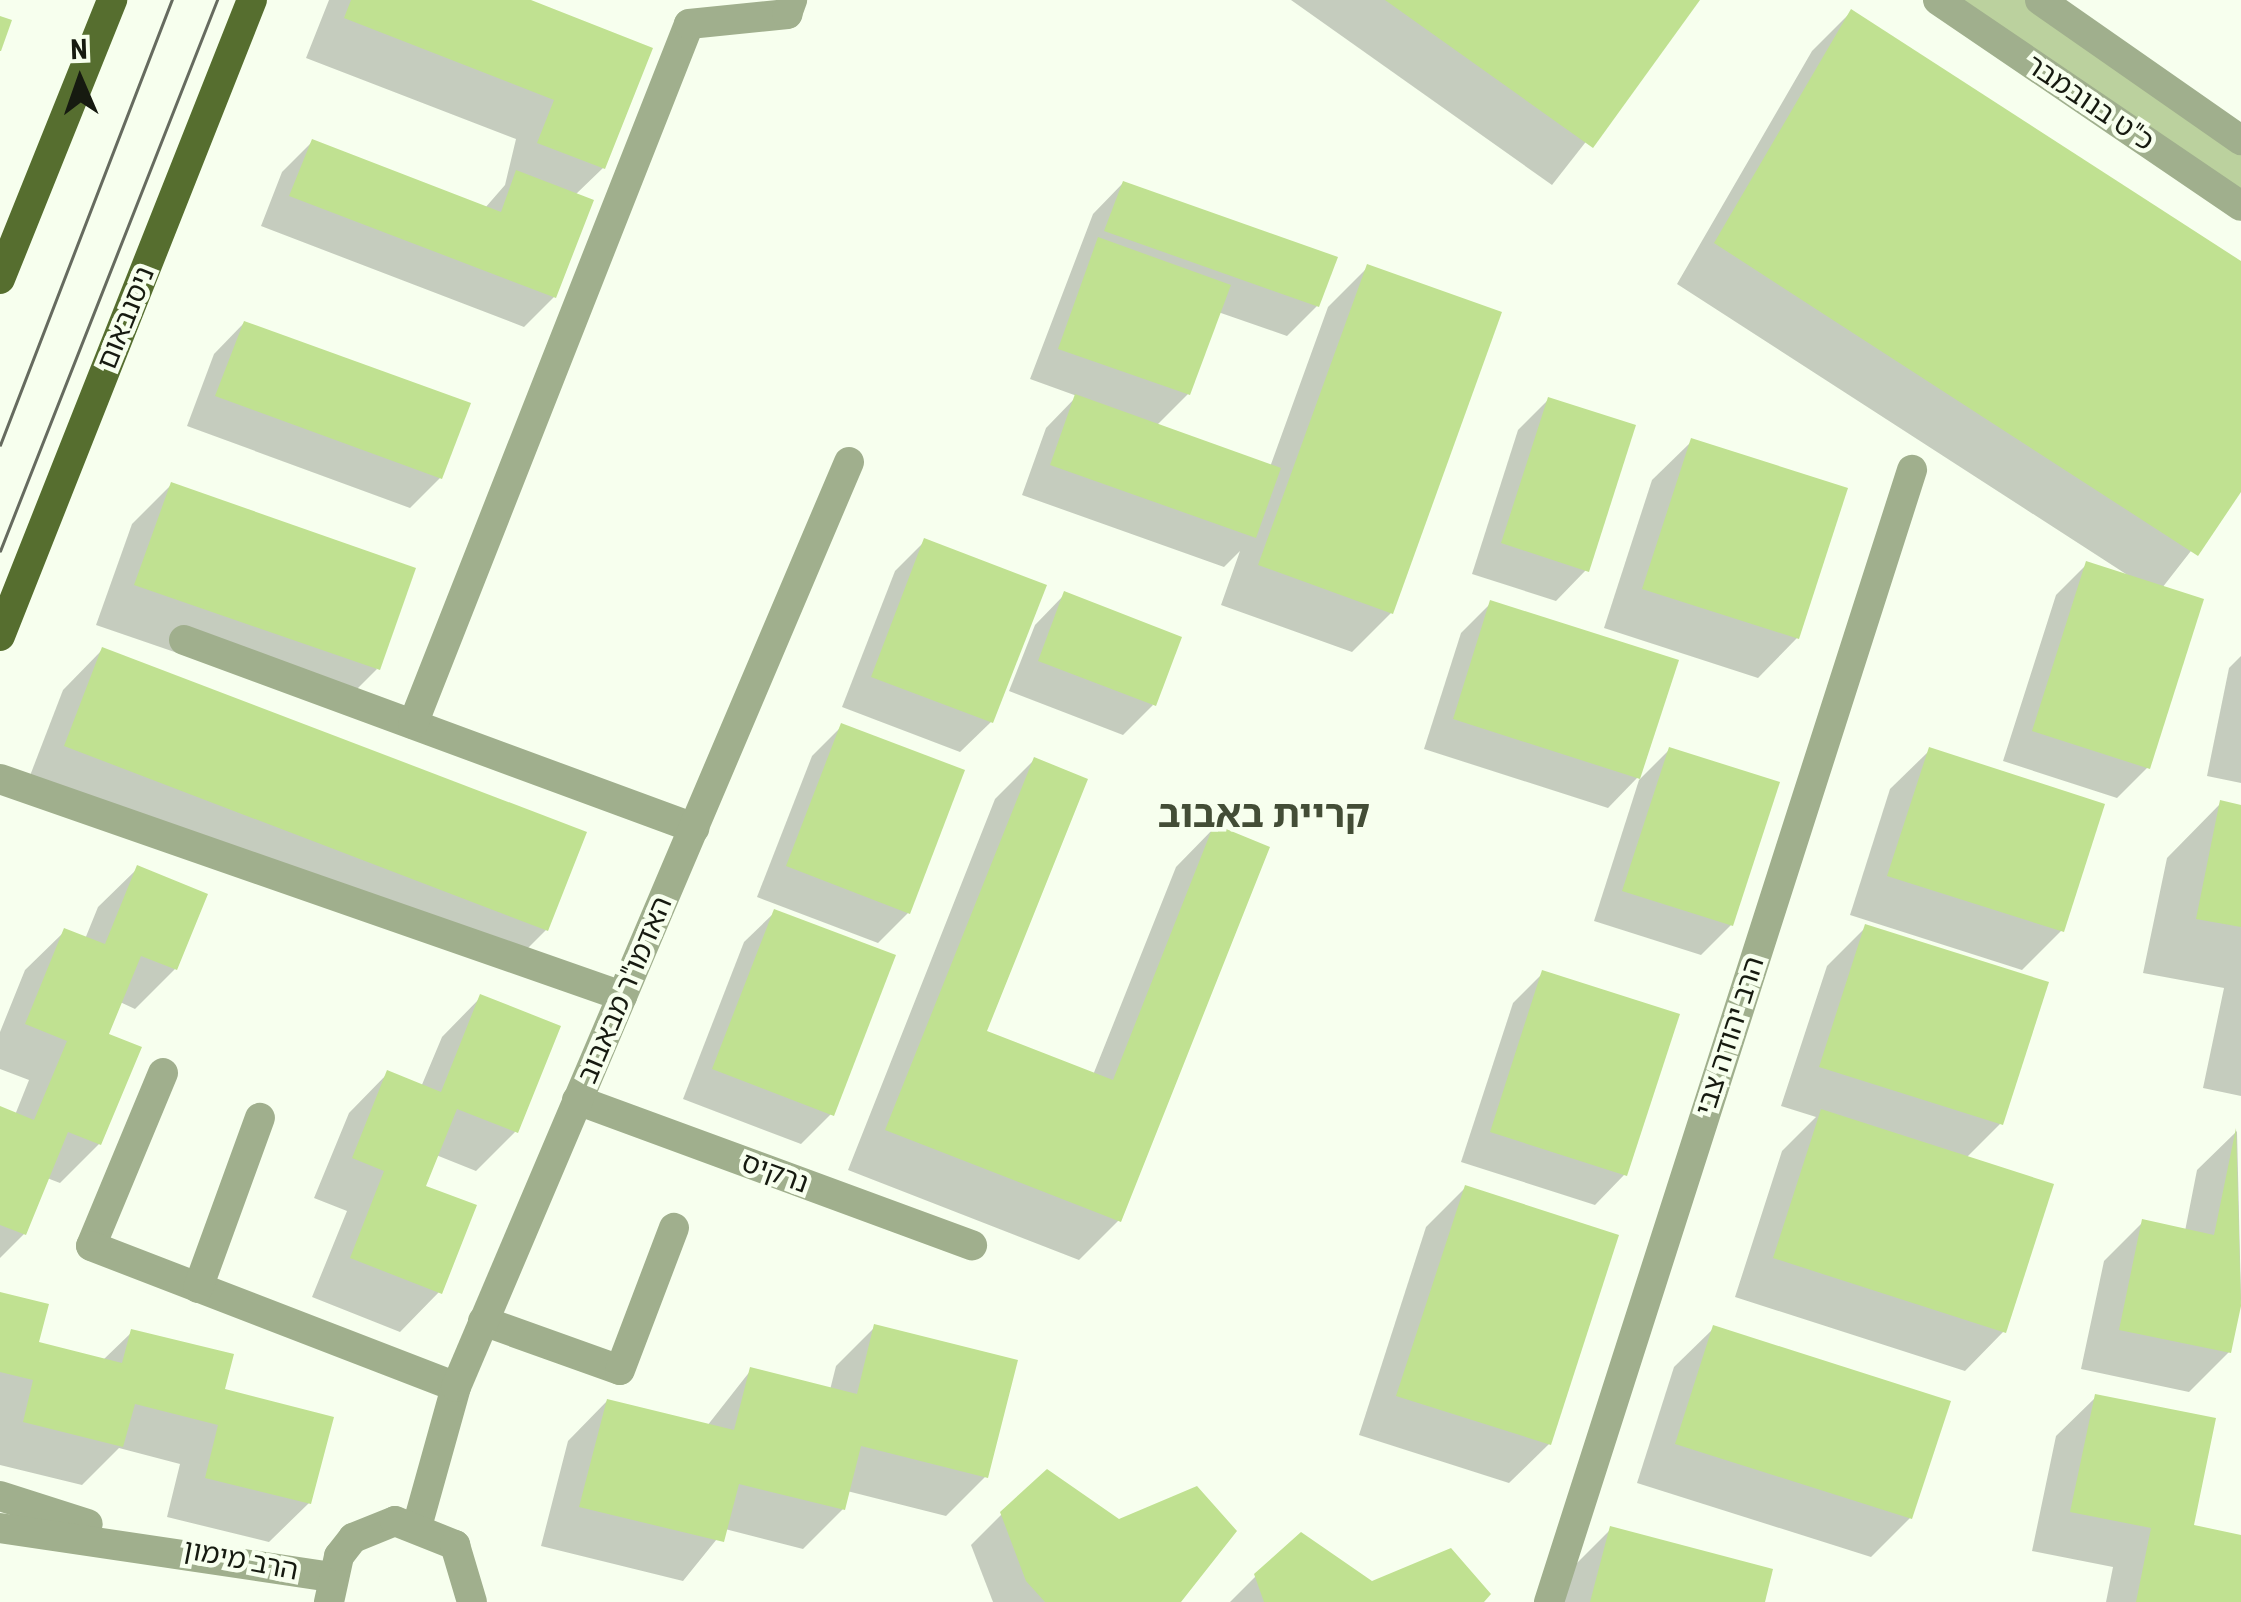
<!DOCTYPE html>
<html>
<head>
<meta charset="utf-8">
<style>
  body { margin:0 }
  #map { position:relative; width:2241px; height:1602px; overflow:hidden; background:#f7ffee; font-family:"Roboto Condensed","Noto Sans Hebrew",sans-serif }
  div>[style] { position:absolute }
  .green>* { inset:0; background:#bbd19e }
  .shadow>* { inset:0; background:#0003 }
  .building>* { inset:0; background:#c0e191 }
  .minor>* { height:30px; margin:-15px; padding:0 15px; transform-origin:15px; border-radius:15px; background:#a0af8d }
  .major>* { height:30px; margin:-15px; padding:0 15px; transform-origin:15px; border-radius:15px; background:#566e2f }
  .tram>* { height:2.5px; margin:-1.25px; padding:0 1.25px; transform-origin:1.25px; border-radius:1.25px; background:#666b5f }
  span { translate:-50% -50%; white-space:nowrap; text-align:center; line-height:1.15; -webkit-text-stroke:9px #f7ffee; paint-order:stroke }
  .street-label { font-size:28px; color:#161a10 }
  .district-label { font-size:38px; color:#434d36; font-weight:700 }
  .north { position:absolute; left:30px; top:30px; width:100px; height:100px; -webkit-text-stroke:8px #f7ffee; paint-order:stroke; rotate:358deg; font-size:28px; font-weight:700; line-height:40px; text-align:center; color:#161a10 }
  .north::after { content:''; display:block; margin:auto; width:35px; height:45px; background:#161a10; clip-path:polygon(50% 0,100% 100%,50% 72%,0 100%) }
</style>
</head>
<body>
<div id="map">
  <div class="green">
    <div style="clip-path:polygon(1938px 0,2040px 0,2241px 140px,2241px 206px)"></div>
  </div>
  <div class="shadow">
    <div style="clip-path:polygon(329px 0,524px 0,603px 168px,575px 195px,554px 297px,524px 327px,261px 226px,282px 172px,312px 142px,485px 208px,505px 185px,516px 139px,306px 58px)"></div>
    <div style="clip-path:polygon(1291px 0,1697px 0,1552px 185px)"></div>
    <div style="clip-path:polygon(1851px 12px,2241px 264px,2241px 487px,2162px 588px,2148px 767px,2117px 798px,2003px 761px,2056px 595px,2087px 564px,2129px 576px,1677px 284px,1812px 51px)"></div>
    <div style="clip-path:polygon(1123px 183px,1317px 306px,1287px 336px,1218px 312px,1188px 394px,1156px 426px,1270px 467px,1328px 307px,1368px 267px,1391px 613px,1352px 652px,1221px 605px,1240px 551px,1224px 567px,1022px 495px,1046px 428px,1077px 396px,1030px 379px,1093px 214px)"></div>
    <div style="clip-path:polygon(244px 323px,440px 478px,410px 508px,187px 426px,214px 354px)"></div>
    <div style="clip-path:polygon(1549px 399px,1586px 570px,1556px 601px,1472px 574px,1518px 430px)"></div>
    <div style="clip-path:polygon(1692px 441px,1797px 638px,1758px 678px,1604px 628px,1652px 480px)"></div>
    <div style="clip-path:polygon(171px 485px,377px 669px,338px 708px,96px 625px,132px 524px)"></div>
    <div style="clip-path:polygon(925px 541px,991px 722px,960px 752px,842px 707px,895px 571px)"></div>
    <div style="clip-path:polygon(1065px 594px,1153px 705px,1123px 735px,1009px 691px,1035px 625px)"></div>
    <div style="clip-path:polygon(1491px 603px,1638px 777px,1608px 808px,1424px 749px,1461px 633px)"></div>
    <div style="clip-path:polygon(102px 650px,546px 930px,507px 969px,26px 786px,63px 690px)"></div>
    <div style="clip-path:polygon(2241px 656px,2241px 783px,2207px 776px,2229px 668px)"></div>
    <div style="clip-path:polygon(842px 726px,908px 913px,878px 943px,757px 897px,812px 756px)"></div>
    <div style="clip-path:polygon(1669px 750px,1731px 925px,1701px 955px,1594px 921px,1639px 780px)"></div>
    <div style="clip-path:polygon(1930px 750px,2062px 930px,2022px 970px,1850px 915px,1890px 789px)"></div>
    <div style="clip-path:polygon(1034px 760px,984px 1032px,1093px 1075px,1176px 867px,1215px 827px,1118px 1221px,1079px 1260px,848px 1170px,995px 799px)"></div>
    <div style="clip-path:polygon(2221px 803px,2241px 807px,2241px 1096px,2203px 1088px,2224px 988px,2143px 973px,2167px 858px)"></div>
    <div style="clip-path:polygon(138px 868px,175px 969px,135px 1009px,120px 1002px,106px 1036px,99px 1144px,60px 1183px,47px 1178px,24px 1234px,0 1258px,0 1109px,15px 1115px,29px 1080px,0 1069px,0 1032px,25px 970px,65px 931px,85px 939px,98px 907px)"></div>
    <div style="clip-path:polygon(775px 912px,831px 1114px,801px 1144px,683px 1099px,744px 942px)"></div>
    <div style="clip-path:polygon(1866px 927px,2000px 1124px,1966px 1158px,2004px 1331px,1965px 1371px,1735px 1297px,1782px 1151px,1816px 1117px,1781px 1106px,1827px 966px)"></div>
    <div style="clip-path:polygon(1543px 973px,1625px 1174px,1595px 1205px,1461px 1162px,1513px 1003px)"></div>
    <div style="clip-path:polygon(481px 997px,515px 1132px,476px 1171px,436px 1155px,423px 1187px,439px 1292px,400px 1332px,312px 1297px,347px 1211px,314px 1198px,349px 1113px,388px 1073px,421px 1087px,442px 1037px)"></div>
    <div style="clip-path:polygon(2237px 1131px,2241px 1299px,2229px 1352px,2189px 1392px,2081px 1369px,2104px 1261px,2143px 1222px,2185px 1231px,2197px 1170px)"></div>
    <div style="clip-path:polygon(1465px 1188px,1549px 1444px,1509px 1483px,1359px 1435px,1426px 1227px)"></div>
    <div style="clip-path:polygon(0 1295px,36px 1344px,103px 1360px,132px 1332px,222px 1391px,309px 1503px,269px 1542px,167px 1517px,180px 1464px,119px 1448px,82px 1485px,0 1465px)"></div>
    <div style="clip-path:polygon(875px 1327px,986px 1476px,946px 1516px,847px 1491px,843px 1509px,803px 1549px,725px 1529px,683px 1581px,541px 1546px,568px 1441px,607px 1401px,707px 1426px,751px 1370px,830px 1390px,836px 1366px)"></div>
    <div style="clip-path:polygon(1714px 1328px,1910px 1518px,1871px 1557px,1637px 1483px,1674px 1367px)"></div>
    <div style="clip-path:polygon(2096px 1397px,2192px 1527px,2241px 1537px,2241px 1602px,2106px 1602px,2113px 1567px,2032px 1551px,2056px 1436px)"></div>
    <div style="clip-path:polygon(1002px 1514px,1178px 1602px,993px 1602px,971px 1545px)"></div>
    <div style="clip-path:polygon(1611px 1529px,1762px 1602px,1562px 1602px,1572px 1568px)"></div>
    <div style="clip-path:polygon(1256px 1576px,1372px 1583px,1481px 1602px,1230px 1602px)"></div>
  </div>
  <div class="building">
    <div style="clip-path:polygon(351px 0,531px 0,653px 48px,605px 169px,537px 143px,554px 100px,344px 18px)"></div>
    <div style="clip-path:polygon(1385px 0,1700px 0,1593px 148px)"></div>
    <div style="clip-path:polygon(1851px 9px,2241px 261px,2241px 492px,2198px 556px,1714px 243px)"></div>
    <div style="clip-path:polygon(0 16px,12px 20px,1px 51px,0 51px)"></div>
    <div style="clip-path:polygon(312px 139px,501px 212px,516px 170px,594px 200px,556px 298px,289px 196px)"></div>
    <div style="clip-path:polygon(1123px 181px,1338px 257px,1319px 307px,1104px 231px)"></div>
    <div style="clip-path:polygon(1098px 237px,1231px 285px,1190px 395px,1058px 349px)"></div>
    <div style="clip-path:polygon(1367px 264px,1502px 312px,1393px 614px,1258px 565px)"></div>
    <div style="clip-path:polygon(244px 321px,471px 403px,442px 479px,215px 396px)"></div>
    <div style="clip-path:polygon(1075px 394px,1281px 468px,1256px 538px,1050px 465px)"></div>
    <div style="clip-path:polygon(1548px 397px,1636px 425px,1589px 572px,1501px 543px)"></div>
    <div style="clip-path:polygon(1691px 438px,1848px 488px,1799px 639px,1642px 589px)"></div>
    <div style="clip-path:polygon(171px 482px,416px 568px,380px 670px,134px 585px)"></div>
    <div style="clip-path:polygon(924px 538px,1047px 585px,993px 723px,871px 677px)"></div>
    <div style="clip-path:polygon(2086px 561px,2204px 599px,2150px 769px,2032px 731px)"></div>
    <div style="clip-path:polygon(1064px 591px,1182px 637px,1156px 706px,1038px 661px)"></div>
    <div style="clip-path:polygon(1490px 600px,1679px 660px,1640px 779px,1453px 719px)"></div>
    <div style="clip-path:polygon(102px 647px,587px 832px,548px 931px,64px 746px)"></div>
    <div style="clip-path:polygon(841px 723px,965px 770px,910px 914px,786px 866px)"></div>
    <div style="clip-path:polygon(1669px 747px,1780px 782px,1733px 926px,1622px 891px)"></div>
    <div style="clip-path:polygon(1929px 747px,2105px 804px,2064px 932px,1887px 876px)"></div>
    <div style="clip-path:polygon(1034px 757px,1088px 779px,987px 1031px,1113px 1080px,1214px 824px,1270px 847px,1121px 1222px,885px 1130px)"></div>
    <div style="clip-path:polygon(2220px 800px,2241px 805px,2241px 927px,2196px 919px)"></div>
    <div style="clip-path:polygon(137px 865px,208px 894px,177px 970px,141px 956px,109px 1034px,142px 1047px,101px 1145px,68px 1132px,26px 1235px,0 1225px,0 1106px,34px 1120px,67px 1041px,25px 1024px,64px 928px,105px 944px)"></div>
    <div style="clip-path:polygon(774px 909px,896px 955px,834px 1116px,712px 1069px)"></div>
    <div style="clip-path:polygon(1865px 924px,2049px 982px,2003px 1125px,1819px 1067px)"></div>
    <div style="clip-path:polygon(1542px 970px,1680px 1014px,1627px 1176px,1490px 1132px)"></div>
    <div style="clip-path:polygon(480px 994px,561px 1026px,518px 1133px,457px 1109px,426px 1186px,477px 1205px,442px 1294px,350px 1258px,384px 1171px,352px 1158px,387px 1070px,441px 1092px)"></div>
    <div style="clip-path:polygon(1821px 1109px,2054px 1184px,2006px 1333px,1773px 1258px)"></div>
    <div style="clip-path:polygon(2236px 1128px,2241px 1306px,2231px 1353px,2119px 1330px,2142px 1219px,2214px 1235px)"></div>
    <div style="clip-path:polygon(1465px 1185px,1619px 1235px,1551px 1445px,1396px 1396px)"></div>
    <div style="clip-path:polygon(0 1292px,49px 1304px,39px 1342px,122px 1363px,131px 1329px,234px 1354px,225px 1389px,334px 1417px,311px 1504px,205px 1478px,218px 1425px,135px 1404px,123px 1447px,23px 1422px,33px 1380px,0 1372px)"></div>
    <div style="clip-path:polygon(874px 1324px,1018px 1360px,988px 1478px,861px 1446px,845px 1510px,739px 1484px,724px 1542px,579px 1507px,607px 1399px,734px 1430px,750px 1367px,857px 1394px)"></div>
    <div style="clip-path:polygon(1713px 1325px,1951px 1401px,1912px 1519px,1675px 1444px)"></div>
    <div style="clip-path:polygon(2095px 1394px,2216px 1418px,2194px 1525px,2241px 1535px,2241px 1602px,2136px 1602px,2151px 1528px,2070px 1512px)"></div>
    <div style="clip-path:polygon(1047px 1469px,1119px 1519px,1197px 1486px,1237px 1531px,1181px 1602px,1045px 1602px,1026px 1581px,1000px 1512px)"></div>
    <div style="clip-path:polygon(1610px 1526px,1773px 1569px,1765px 1602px,1590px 1602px)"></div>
    <div style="clip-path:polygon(1301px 1532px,1372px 1581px,1451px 1548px,1491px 1594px,1484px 1602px,1264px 1602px,1254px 1574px)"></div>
  </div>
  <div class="minor">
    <div style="left:1938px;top:0;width:366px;rotate:34.2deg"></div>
    <div style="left:2040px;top:0;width:245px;rotate:34.9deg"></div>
    <div style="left:184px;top:640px;width:544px;rotate:20.24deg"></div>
    <div style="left:413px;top:724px;width:752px;rotate:-68.48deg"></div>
    <div style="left:689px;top:24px;width:99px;rotate:-5.8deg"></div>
    <div style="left:787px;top:14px;width:15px;rotate:-70deg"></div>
    <div style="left:0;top:779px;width:659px;rotate:19.23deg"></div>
    <div style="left:163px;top:1073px;width:187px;rotate:112.6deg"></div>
    <div style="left:91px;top:1246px;width:391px;rotate:21.1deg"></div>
    <div style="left:577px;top:1100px;width:421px;rotate:20.2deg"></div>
    <div style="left:198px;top:1288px;width:181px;rotate:-70deg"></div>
    <div style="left:483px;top:1321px;width:145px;rotate:19.7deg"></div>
    <div style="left:620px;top:1370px;width:152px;rotate:-69.2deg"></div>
    <div style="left:0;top:1496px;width:92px;rotate:17.7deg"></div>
    <div style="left:418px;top:1523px;width:141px;rotate:-74.4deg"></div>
    <div style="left:456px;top:1387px;width:1005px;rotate:-66.98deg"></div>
    <div style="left:0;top:1528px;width:334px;rotate:8.4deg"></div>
    <div style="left:329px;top:1602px;width:47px;rotate:-77.7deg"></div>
    <div style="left:339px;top:1556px;width:23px;rotate:-52deg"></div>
    <div style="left:353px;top:1538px;width:45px;rotate:-22deg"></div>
    <div style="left:395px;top:1521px;width:65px;rotate:21.8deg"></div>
    <div style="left:455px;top:1545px;width:59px;rotate:73.4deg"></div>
    <div style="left:1549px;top:1602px;width:1189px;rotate:-72.22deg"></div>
  </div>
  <div class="major">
    <div style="left:0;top:279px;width:301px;rotate:-68.1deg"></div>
    <div style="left:0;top:636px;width:684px;rotate:-68.39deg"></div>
  </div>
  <div class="tram">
    <div style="left:0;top:445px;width:477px;rotate:-68.9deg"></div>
    <div style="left:0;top:551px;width:592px;rotate:-68.5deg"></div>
  </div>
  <div class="street-label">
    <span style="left:2090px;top:103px;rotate:34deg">כ"ט בנובמבר</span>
    <span style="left:126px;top:318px;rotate:-68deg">ניסנבאום</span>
    <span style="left:625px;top:990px;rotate:-67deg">האדמו"ר מבאבוב</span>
    <span style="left:1730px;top:1036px;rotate:-72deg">הרב יהודה צבי</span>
    <span style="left:775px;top:1173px;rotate:20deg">נרקיס</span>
    <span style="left:241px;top:1560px;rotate:11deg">הרב מימון</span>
  </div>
  <div class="district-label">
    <span style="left:1264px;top:815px">קריית באבוב</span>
  </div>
  <div class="north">N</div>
</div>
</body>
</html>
